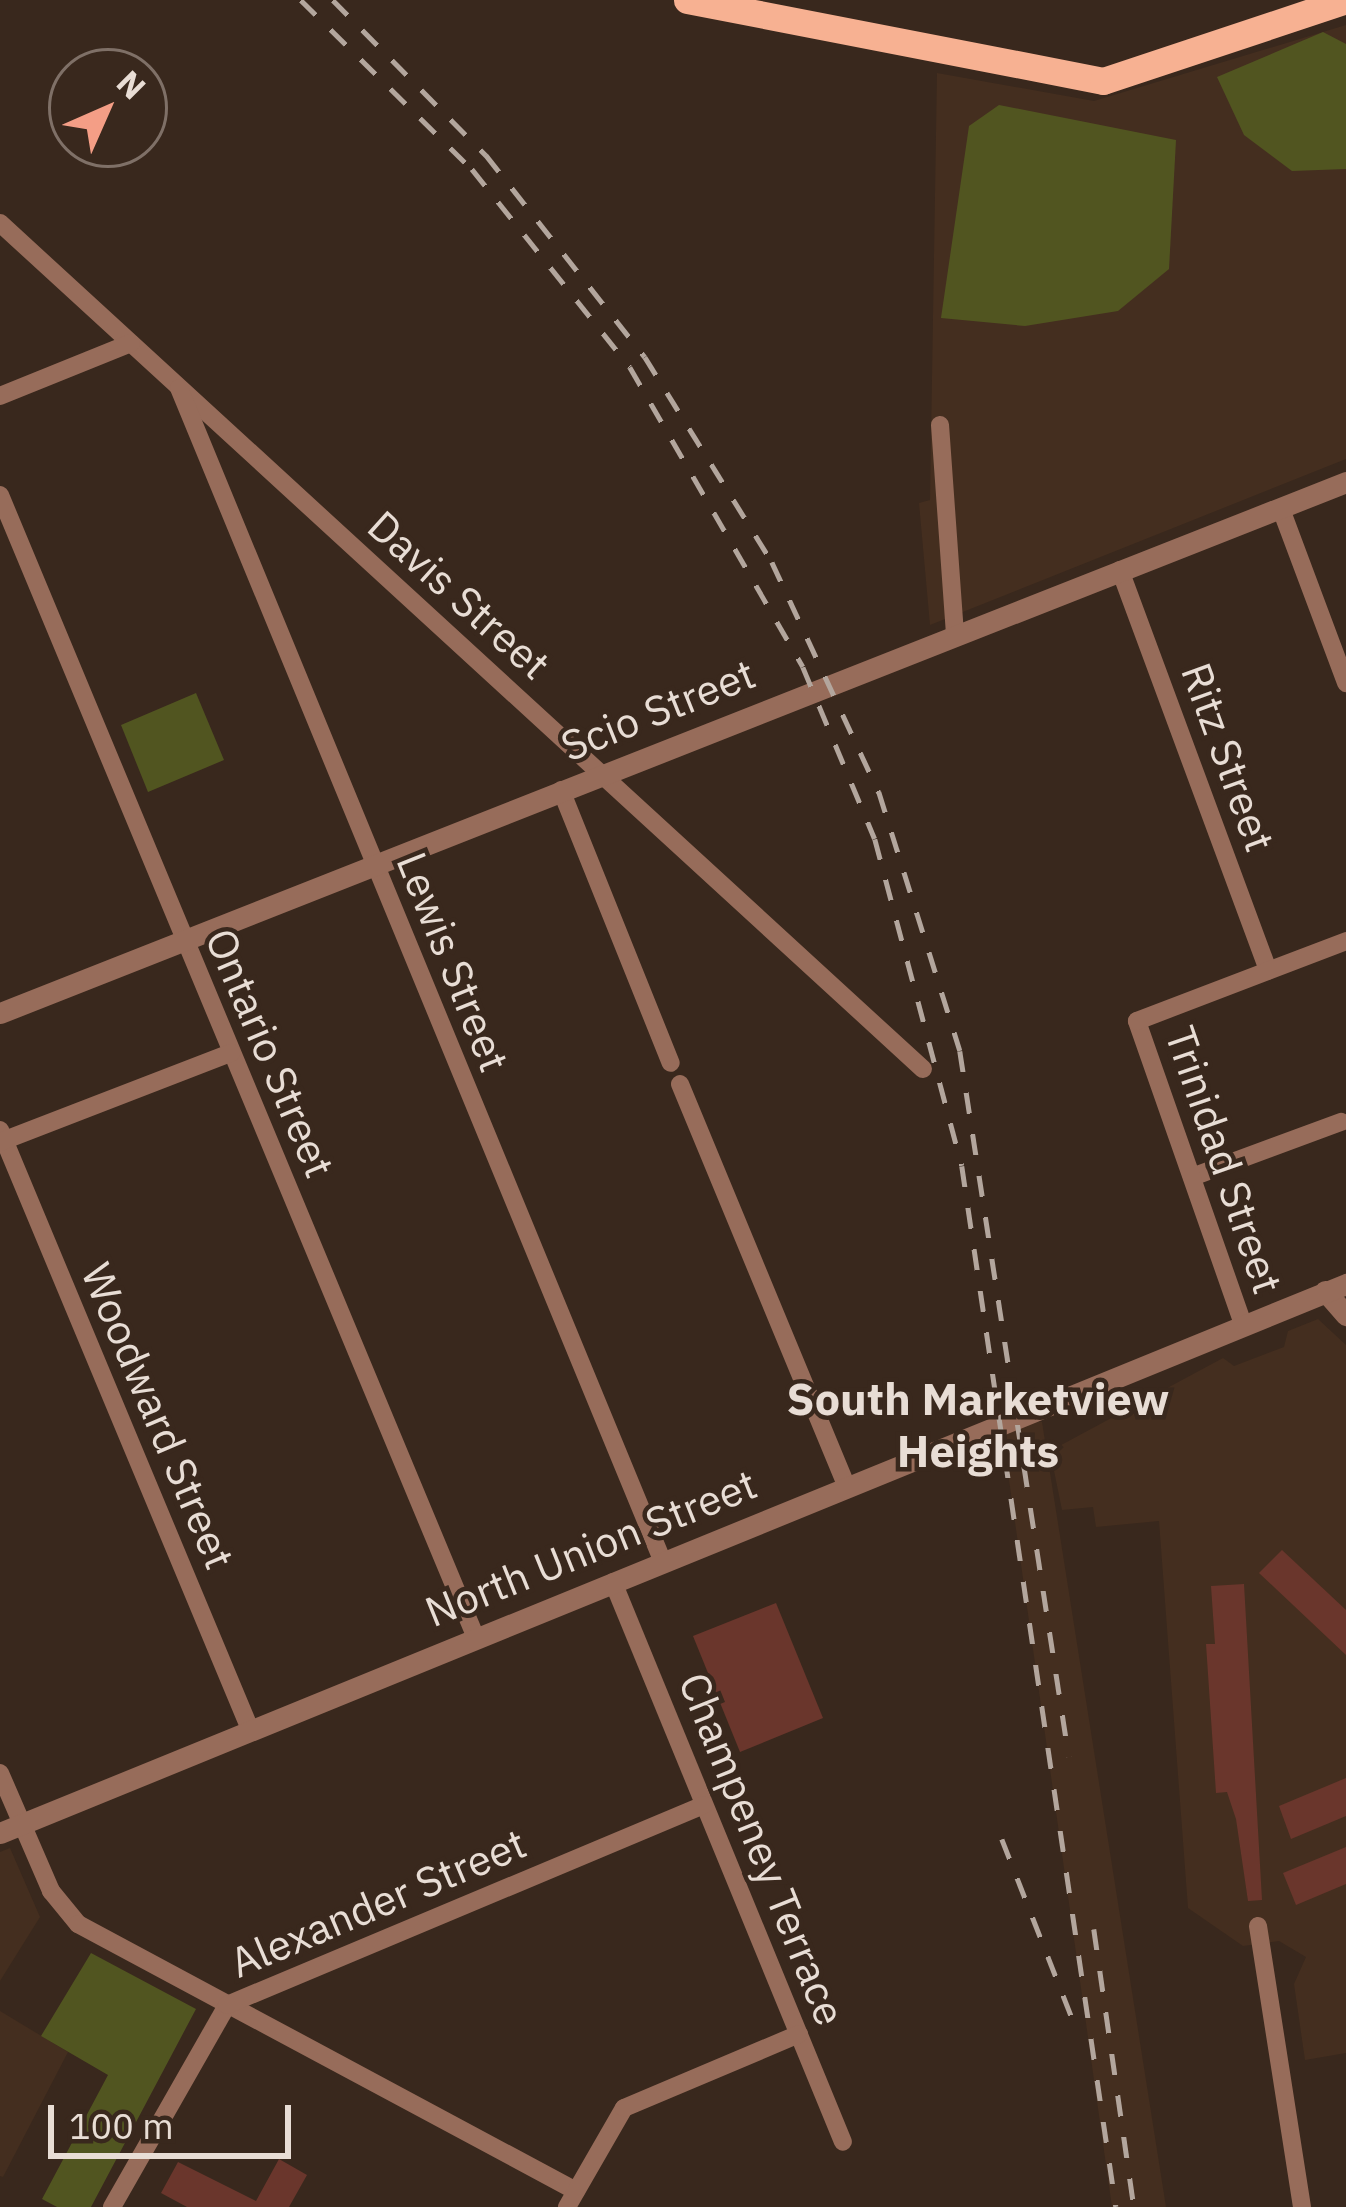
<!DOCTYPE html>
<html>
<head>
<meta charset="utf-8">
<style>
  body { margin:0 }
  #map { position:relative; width:1346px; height:2207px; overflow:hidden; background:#39281d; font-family:"IBM Plex Sans",sans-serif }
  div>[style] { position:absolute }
  .built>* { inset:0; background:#442e1f }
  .green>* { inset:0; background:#515520 }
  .building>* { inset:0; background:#6a362c }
  .minor>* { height:18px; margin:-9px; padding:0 9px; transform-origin:9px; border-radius:9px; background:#976c5a }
  .tertiary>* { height:21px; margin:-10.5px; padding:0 10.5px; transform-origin:10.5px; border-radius:10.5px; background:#976c5a }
  .primary>* { height:27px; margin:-13.5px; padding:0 13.5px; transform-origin:13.5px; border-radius:13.5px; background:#f7b192 }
  .rail>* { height:4.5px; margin-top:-2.25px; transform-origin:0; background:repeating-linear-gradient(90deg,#b3a69d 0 21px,transparent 0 42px) }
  span { translate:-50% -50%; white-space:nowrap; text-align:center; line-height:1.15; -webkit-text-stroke:9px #39281d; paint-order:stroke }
  .street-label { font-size:42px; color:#e8ddd5 }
  .neighbourhood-label { font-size:45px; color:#e8ddd5; font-weight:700 }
  .north { position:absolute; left:48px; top:48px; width:120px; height:120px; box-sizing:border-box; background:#39281d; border:3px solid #7f7067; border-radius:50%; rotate:45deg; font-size:33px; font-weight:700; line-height:48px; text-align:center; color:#e8ddd5 }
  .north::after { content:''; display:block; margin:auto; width:42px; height:54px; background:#f49e86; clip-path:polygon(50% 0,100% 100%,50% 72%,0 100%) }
  .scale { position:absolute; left:48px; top:2105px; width:243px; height:54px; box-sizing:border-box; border:6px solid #e8ddd5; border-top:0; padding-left:15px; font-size:36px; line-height:42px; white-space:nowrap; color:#e8ddd5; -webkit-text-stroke:9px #39281d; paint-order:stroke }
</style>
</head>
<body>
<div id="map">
  <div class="built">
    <div style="clip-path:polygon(1346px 25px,1346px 459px,930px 625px,919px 503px,930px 500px,937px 73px,1094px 101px)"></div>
    <div style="clip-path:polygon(1318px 1319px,1346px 1345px,1346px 2053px,1305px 2060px,1294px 1984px,1306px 1957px,1279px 1941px,1243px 1946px,1188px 1908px,1159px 1521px,1096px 1527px,1093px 1507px,1062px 1510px,1050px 1451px,1223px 1358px,1234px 1366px,1284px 1347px,1288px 1331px)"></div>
    <div style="clip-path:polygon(1000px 1416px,1042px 1422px,1166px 2207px,1112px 2207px)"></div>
    <div style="clip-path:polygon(10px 1848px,40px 1917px,0 1981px,0 1852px)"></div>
    <div style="clip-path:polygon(0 2011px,68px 2052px,3px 2177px,0 2176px)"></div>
  </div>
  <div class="green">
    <div style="clip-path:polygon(1323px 32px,1346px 44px,1346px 169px,1292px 171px,1244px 135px,1217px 77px)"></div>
    <div style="clip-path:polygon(999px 105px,1176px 140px,1169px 269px,1118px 311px,1025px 326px,941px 318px,969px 126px)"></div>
    <div style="clip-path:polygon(196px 693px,224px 760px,148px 792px,121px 725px)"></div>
    <div style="clip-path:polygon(91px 1953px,196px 2009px,91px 2207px,57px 2207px,42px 2199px,108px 2075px,41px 2036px)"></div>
  </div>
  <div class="building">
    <div style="clip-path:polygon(1282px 1550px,1346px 1610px,1346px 1655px,1259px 1573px)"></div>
    <div style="clip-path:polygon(1244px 1584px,1262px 1900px,1248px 1901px,1236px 1819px,1227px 1792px,1216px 1793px,1206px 1644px,1215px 1644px,1211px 1586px)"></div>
    <div style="clip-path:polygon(776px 1603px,823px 1718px,740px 1752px,693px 1636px)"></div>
    <div style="clip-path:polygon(1346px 1778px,1346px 1816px,1291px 1839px,1279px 1806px)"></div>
    <div style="clip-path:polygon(1346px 1847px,1346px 1884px,1296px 1905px,1283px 1873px)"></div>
    <div style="clip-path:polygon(279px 2159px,307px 2175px,289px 2207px,187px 2207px,161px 2193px,178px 2162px,256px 2201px)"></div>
  </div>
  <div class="minor">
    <div style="left:0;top:223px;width:1252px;rotate:42.51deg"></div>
    <div style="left:179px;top:388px;width:1270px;rotate:67.6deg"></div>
    <div style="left:0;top:396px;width:141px;rotate:-22deg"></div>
    <div style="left:940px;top:425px;width:211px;rotate:85.9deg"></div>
    <div style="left:0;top:495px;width:1238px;rotate:67.39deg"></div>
    <div style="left:1281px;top:509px;width:186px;rotate:69.5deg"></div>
    <div style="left:1120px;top:570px;width:427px;rotate:69.7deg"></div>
    <div style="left:561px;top:790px;width:294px;rotate:68.1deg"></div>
    <div style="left:680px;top:1084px;width:433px;rotate:67.5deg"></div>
    <div style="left:0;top:1130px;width:649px;rotate:67.35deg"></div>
    <div style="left:0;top:1142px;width:248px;rotate:-21.1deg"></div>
    <div style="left:1192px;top:1177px;width:159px;rotate:-20.3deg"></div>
    <div style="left:1243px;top:1324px;width:321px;rotate:-109.3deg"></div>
    <div style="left:1137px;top:1021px;width:224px;rotate:-20.9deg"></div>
    <div style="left:613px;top:1582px;width:605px;rotate:67.67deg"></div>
    <div style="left:0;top:1773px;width:129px;rotate:66.6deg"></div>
    <div style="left:51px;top:1891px;width:43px;rotate:50.7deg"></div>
    <div style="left:78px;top:1924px;width:565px;rotate:28.2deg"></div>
    <div style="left:1258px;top:1926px;width:284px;rotate:81.1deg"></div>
    <div style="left:112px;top:2207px;width:232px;rotate:-60.3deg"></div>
    <div style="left:227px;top:2005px;width:517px;rotate:-22.75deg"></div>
    <div style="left:567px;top:2207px;width:114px;rotate:-60.1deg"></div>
    <div style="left:624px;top:2108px;width:190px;rotate:-22.9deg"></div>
  </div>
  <div class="tertiary">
    <div style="left:0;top:1013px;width:1447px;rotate:-21.53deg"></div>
    <div style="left:1325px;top:1291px;width:32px;rotate:49deg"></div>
    <div style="left:0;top:1833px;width:1454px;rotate:-22.19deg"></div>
  </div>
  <div class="primary">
    <div style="left:687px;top:0;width:424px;rotate:11deg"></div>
    <div style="left:1103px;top:81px;width:256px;rotate:-18.4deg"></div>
  </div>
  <div class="rail">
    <div style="left:301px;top:0;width:240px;rotate:44.7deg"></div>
    <div style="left:472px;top:169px;width:253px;rotate:51.4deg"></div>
    <div style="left:630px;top:367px;width:346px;rotate:60deg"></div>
    <div style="left:803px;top:667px;width:186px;rotate:67.3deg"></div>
    <div style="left:875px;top:839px;width:338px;rotate:75.1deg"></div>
    <div style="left:962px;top:1166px;width:1052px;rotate:81.58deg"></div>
    <div style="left:333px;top:0;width:218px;rotate:45.4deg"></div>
    <div style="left:486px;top:155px;width:257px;rotate:51.8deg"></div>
    <div style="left:645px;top:357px;width:241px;rotate:58.2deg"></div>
    <div style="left:772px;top:562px;width:254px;rotate:65.1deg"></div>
    <div style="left:879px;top:792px;width:271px;rotate:72.6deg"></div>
    <div style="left:960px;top:1051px;width:714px;rotate:81.22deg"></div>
    <div style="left:1002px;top:1839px;width:203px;rotate:68.6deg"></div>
    <div style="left:1094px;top:1929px;width:281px;rotate:81.8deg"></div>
  </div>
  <div class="street-label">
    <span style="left:459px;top:595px;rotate:42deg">Davis Street</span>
    <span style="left:658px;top:710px;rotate:-22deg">Scio Street</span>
    <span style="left:1228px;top:757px;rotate:70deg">Ritz Street</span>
    <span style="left:453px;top:962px;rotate:68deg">Lewis Street</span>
    <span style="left:270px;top:1053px;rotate:67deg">Ontario Street</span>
    <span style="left:1224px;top:1160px;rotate:71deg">Trinidad Street</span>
    <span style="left:158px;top:1416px;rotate:67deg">Woodward Street</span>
    <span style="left:591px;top:1548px;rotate:-22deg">North Union Street</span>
    <span style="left:762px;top:1849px;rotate:68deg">Champeney Terrace</span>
    <span style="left:378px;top:1903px;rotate:-23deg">Alexander Street</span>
  </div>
  <div class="neighbourhood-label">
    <span style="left:978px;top:1425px">South Marketview<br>Heights</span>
  </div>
  <div class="north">N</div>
  <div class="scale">100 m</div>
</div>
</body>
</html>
